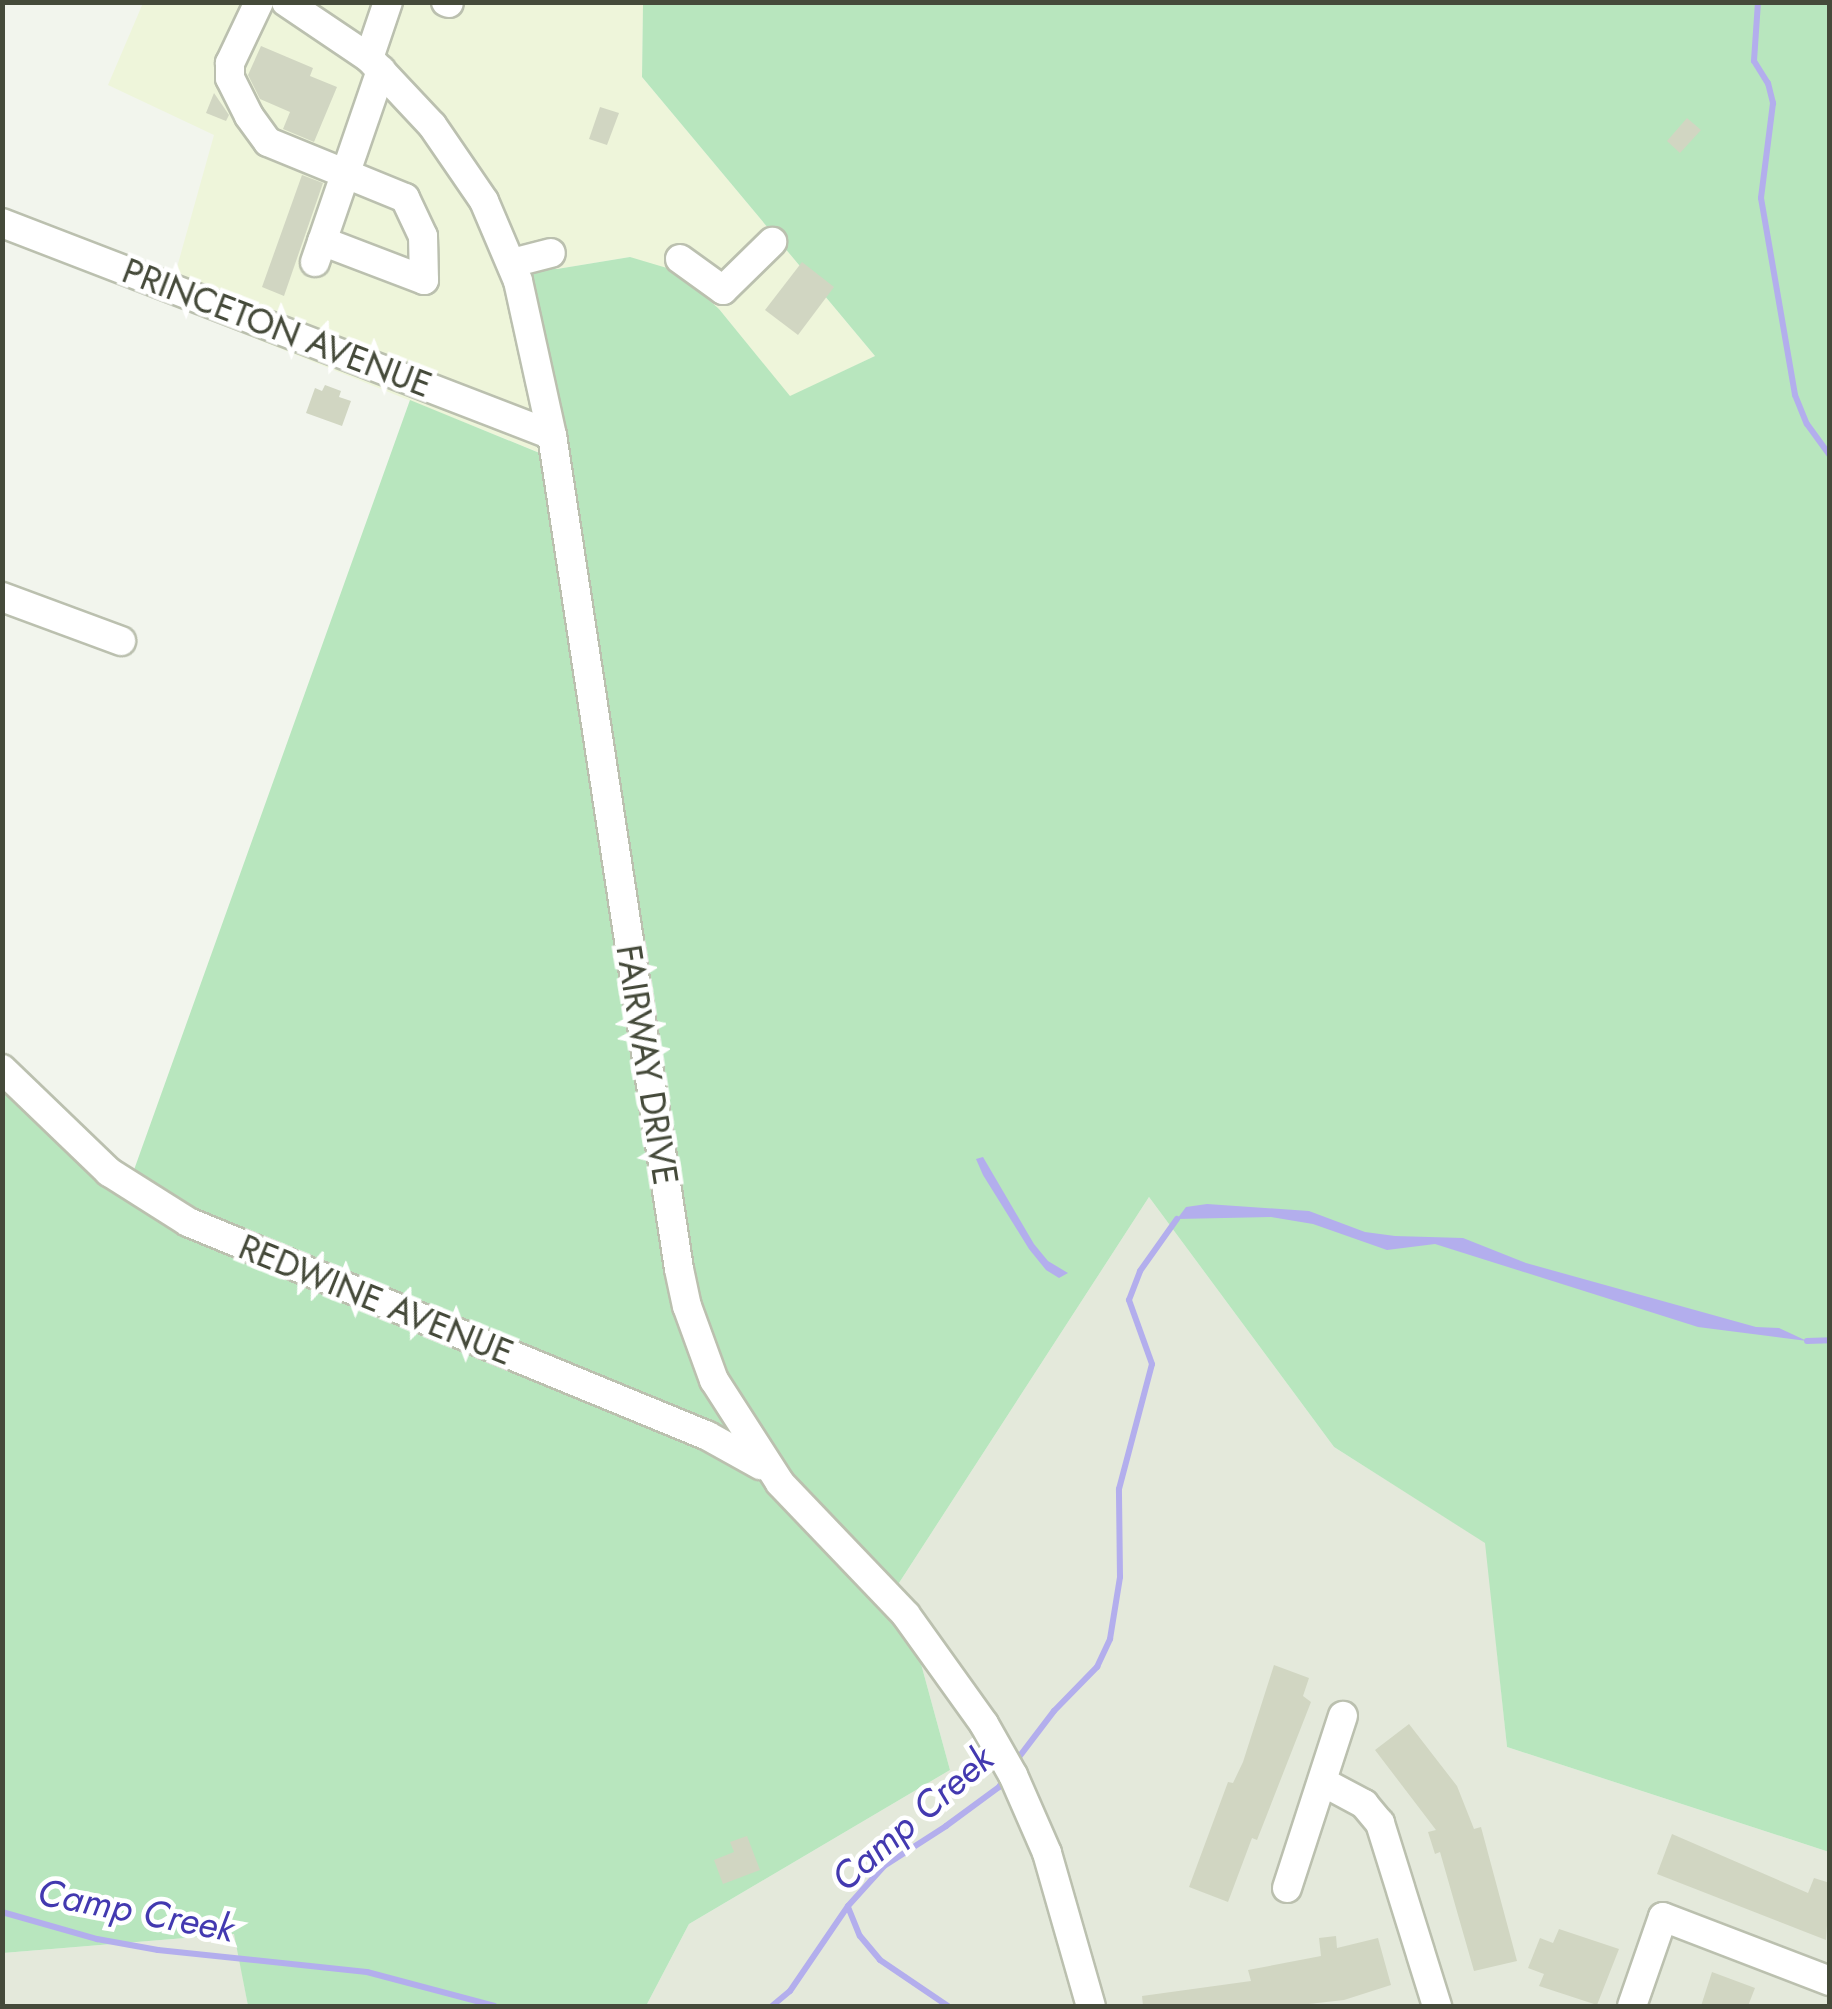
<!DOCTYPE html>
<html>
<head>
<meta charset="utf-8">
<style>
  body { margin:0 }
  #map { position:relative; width:1832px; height:2009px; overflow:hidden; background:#f2f5ed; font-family:Jost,sans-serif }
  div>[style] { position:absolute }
  .residential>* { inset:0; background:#e4e9db }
  .commercial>* { inset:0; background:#eef5da }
  .green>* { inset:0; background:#b8e6be }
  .water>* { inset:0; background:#b3aeed }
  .stream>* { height:6px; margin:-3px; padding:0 3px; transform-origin:3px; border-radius:3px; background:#b3aeed }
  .building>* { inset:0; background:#d1d6c2 }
  .roads { filter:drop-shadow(2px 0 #bbc0af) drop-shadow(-2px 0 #bbc0af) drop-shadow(0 2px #bbc0af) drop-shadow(0 -2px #bbc0af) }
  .minor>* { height:28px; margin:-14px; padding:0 14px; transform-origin:14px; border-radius:14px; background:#fff }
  span { translate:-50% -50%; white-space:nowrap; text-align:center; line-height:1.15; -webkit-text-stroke:9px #fff; paint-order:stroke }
  .street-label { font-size:35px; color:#454a3a }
  .water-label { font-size:38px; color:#4339b0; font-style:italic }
  .frame { position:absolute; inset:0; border:5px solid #454a3a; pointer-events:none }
</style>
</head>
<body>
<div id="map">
  <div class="residential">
    <div style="clip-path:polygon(1149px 1197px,1334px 1447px,1486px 1543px,1507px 1747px,1829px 1852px,1829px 2006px,646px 2006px,689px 1924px,950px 1770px,899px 1583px)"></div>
    <div style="clip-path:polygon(235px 1934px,248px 2006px,3px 2006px,3px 1953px)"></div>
  </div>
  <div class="commercial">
    <div style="clip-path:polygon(143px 3px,643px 3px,642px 77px,875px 356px,790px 397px,719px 309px,630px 257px,557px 269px,517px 268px,543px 454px,167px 303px,214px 135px,108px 85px)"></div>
  </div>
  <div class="green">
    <div style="clip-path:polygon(643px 3px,1829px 3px,1829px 1852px,1507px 1747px,1485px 1543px,1334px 1447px,1149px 1197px,899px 1583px,950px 1770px,689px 1924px,646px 2006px,248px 2006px,234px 1934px,3px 1953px,2px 1071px,130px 1181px,410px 400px,542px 454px,517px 268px,557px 269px,630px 257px,677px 271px,719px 309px,790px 396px,875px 356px,642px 77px)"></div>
  </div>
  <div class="water">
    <div style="clip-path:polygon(983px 1157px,1034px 1244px,1048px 1261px,1068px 1273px,1059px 1278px,1046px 1270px,1029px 1249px,983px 1175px,976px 1159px)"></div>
    <div style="clip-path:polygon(1207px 1204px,1309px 1211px,1365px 1232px,1395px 1236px,1463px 1238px,1526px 1263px,1756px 1327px,1779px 1328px,1807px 1341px,1698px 1327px,1435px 1244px,1387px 1250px,1313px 1224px,1271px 1217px,1177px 1219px,1186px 1207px)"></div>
  </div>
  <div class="stream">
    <div style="left:1758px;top:2px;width:59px;rotate:93.9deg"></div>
    <div style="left:1754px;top:61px;width:26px;rotate:58deg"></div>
    <div style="left:1768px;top:83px;width:21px;rotate:76deg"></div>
    <div style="left:1773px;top:103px;width:96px;rotate:97.2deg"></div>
    <div style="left:1761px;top:198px;width:200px;rotate:80.2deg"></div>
    <div style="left:1795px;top:395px;width:31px;rotate:68deg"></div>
    <div style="left:1807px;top:424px;width:39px;rotate:54deg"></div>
    <div style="left:1807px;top:1341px;width:23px;rotate:-2deg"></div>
    <div style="left:1016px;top:1761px;width:63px;rotate:-52.8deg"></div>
    <div style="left:1054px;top:1711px;width:62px;rotate:-45.7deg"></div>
    <div style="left:1097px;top:1667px;width:31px;rotate:-65deg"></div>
    <div style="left:1110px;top:1639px;width:63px;rotate:-80.8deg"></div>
    <div style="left:1120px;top:1577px;width:88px;rotate:-90.7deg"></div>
    <div style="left:1119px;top:1489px;width:129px;rotate:-75.2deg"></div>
    <div style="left:1152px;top:1364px;width:68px;rotate:-109.8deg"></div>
    <div style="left:1129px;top:1300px;width:31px;rotate:-69deg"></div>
    <div style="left:1140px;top:1271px;width:64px;rotate:-54.6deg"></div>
    <div style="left:848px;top:1907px;width:31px;rotate:68deg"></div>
    <div style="left:860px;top:1936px;width:31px;rotate:50deg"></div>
    <div style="left:880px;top:1960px;width:82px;rotate:34.1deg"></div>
    <div style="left:2px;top:1912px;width:99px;rotate:15.9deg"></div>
    <div style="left:97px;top:1939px;width:62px;rotate:10.2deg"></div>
    <div style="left:158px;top:1950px;width:210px;rotate:6deg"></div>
    <div style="left:367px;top:1972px;width:132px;rotate:14.9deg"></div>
    <div style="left:772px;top:2006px;width:23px;rotate:-40deg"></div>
    <div style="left:790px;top:1991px;width:103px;rotate:-55.7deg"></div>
    <div style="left:848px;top:1906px;width:54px;rotate:-48deg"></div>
    <div style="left:884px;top:1866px;width:74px;rotate:-32.8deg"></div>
    <div style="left:946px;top:1826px;width:66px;rotate:-36.3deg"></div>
    <div style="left:999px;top:1787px;width:13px;rotate:-58deg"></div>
  </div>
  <div class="building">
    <div style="clip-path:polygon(261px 46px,313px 68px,310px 76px,337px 87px,314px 142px,283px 129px,290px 112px,260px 99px,248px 75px)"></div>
    <div style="clip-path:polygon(214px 93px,229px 115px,226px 121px,206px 113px)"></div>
    <div style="clip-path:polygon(600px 107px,619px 113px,607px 145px,589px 139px)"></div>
    <div style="clip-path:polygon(1687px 118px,1701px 130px,1680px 153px,1667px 141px)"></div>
    <div style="clip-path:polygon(302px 175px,323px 183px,284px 296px,262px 287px)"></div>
    <div style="clip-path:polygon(802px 262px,834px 287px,798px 335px,765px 310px)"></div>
    <div style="clip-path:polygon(325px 385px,341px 391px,339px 397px,351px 401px,342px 426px,306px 413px,315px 388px,322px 391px)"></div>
    <div style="clip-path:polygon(1274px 1665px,1309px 1678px,1303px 1696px,1311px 1702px,1257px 1840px,1252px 1838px,1228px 1902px,1189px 1887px,1228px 1782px,1233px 1783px,1243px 1762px)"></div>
    <div style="clip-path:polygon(1409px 1724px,1457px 1786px,1474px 1829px,1481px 1827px,1517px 1961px,1474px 1971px,1440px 1852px,1435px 1854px,1428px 1832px,1436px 1830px,1375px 1750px)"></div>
    <div style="clip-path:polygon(1672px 1834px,1808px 1893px,1814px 1878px,1830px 1883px,1826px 1940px,1657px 1874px)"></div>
    <div style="clip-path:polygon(747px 1836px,760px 1870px,723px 1884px,714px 1860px,734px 1852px,730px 1842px)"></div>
    <div style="clip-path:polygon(1559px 1929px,1619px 1949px,1597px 2005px,1539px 1986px,1544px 1974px,1528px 1968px,1540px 1938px,1553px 1943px)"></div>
    <div style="clip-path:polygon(1336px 1936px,1337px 1948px,1378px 1938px,1391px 1985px,1344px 2000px,1291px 2006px,1143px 2006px,1142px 1996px,1251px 1981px,1248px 1970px,1321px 1956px,1319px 1938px)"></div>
    <div style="clip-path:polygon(1712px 1972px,1755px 1988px,1748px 2006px,1701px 2006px)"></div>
  </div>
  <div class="roads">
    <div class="minor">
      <div style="left:259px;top:2px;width:68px;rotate:115.4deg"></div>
      <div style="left:230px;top:63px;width:15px;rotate:90deg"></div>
      <div style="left:230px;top:78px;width:42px;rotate:63.4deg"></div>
      <div style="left:249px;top:116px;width:32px;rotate:54deg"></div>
      <div style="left:268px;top:142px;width:148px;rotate:22.2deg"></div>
      <div style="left:405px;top:198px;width:42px;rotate:64.7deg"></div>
      <div style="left:423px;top:236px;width:44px;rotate:88.7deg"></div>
      <div style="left:424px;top:280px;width:109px;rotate:-159.1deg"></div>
      <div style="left:286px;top:2px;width:100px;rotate:34deg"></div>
      <div style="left:369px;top:58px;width:92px;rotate:46.8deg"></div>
      <div style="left:432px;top:125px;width:92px;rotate:55.6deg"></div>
      <div style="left:484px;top:201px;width:87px;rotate:67deg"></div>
      <div style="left:518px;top:281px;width:158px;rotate:77.6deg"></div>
      <div style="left:552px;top:435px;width:844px;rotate:81.34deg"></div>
      <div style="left:679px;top:1269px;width:38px;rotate:78deg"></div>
      <div style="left:687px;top:1306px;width:79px;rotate:70deg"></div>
      <div style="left:714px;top:1380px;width:122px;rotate:57.3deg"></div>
      <div style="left:780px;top:1483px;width:182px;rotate:46.3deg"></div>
      <div style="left:906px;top:1615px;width:134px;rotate:54.4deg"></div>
      <div style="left:984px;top:1724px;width:59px;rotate:60.4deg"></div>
      <div style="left:1013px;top:1775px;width:85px;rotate:66.4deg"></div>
      <div style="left:1047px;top:1853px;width:159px;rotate:74deg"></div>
      <div style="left:446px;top:2px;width:3px;rotate:18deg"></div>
      <div style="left:369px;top:58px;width:59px;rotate:-71.3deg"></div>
      <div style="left:2px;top:223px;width:589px;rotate:21.08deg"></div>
      <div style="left:680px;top:259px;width:53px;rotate:35.8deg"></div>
      <div style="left:723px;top:290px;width:69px;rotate:-44.4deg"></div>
      <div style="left:315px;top:262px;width:203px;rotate:-71deg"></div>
      <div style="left:512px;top:263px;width:40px;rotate:-14.4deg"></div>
      <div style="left:2px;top:597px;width:127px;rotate:20.3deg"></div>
      <div style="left:2px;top:1069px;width:149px;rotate:43.9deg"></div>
      <div style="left:109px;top:1172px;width:93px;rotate:32.3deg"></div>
      <div style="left:188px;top:1222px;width:562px;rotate:22.37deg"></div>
      <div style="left:708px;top:1436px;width:60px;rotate:29.1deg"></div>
      <div style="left:1323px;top:1782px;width:47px;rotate:28.2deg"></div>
      <div style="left:1364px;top:1804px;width:25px;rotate:50deg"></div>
      <div style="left:1380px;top:1823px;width:192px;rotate:72.7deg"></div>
      <div style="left:1287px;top:1888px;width:181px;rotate:-72deg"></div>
      <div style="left:1632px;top:2006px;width:94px;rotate:-70.8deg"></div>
      <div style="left:1663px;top:1917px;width:179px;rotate:21deg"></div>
    </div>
  </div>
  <div class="street-label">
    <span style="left:277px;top:328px;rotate:21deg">PRINCETON AVENUE</span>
    <span style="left:647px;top:1065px;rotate:81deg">FAIRWAY DRIVE</span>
    <span style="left:376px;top:1300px;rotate:22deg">REDWINE AVENUE</span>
  </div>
  <div class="water-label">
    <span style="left:912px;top:1818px;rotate:-41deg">Camp Creek</span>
    <span style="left:136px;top:1910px;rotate:11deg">Camp Creek</span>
  </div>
  <div class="frame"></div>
</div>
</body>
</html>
